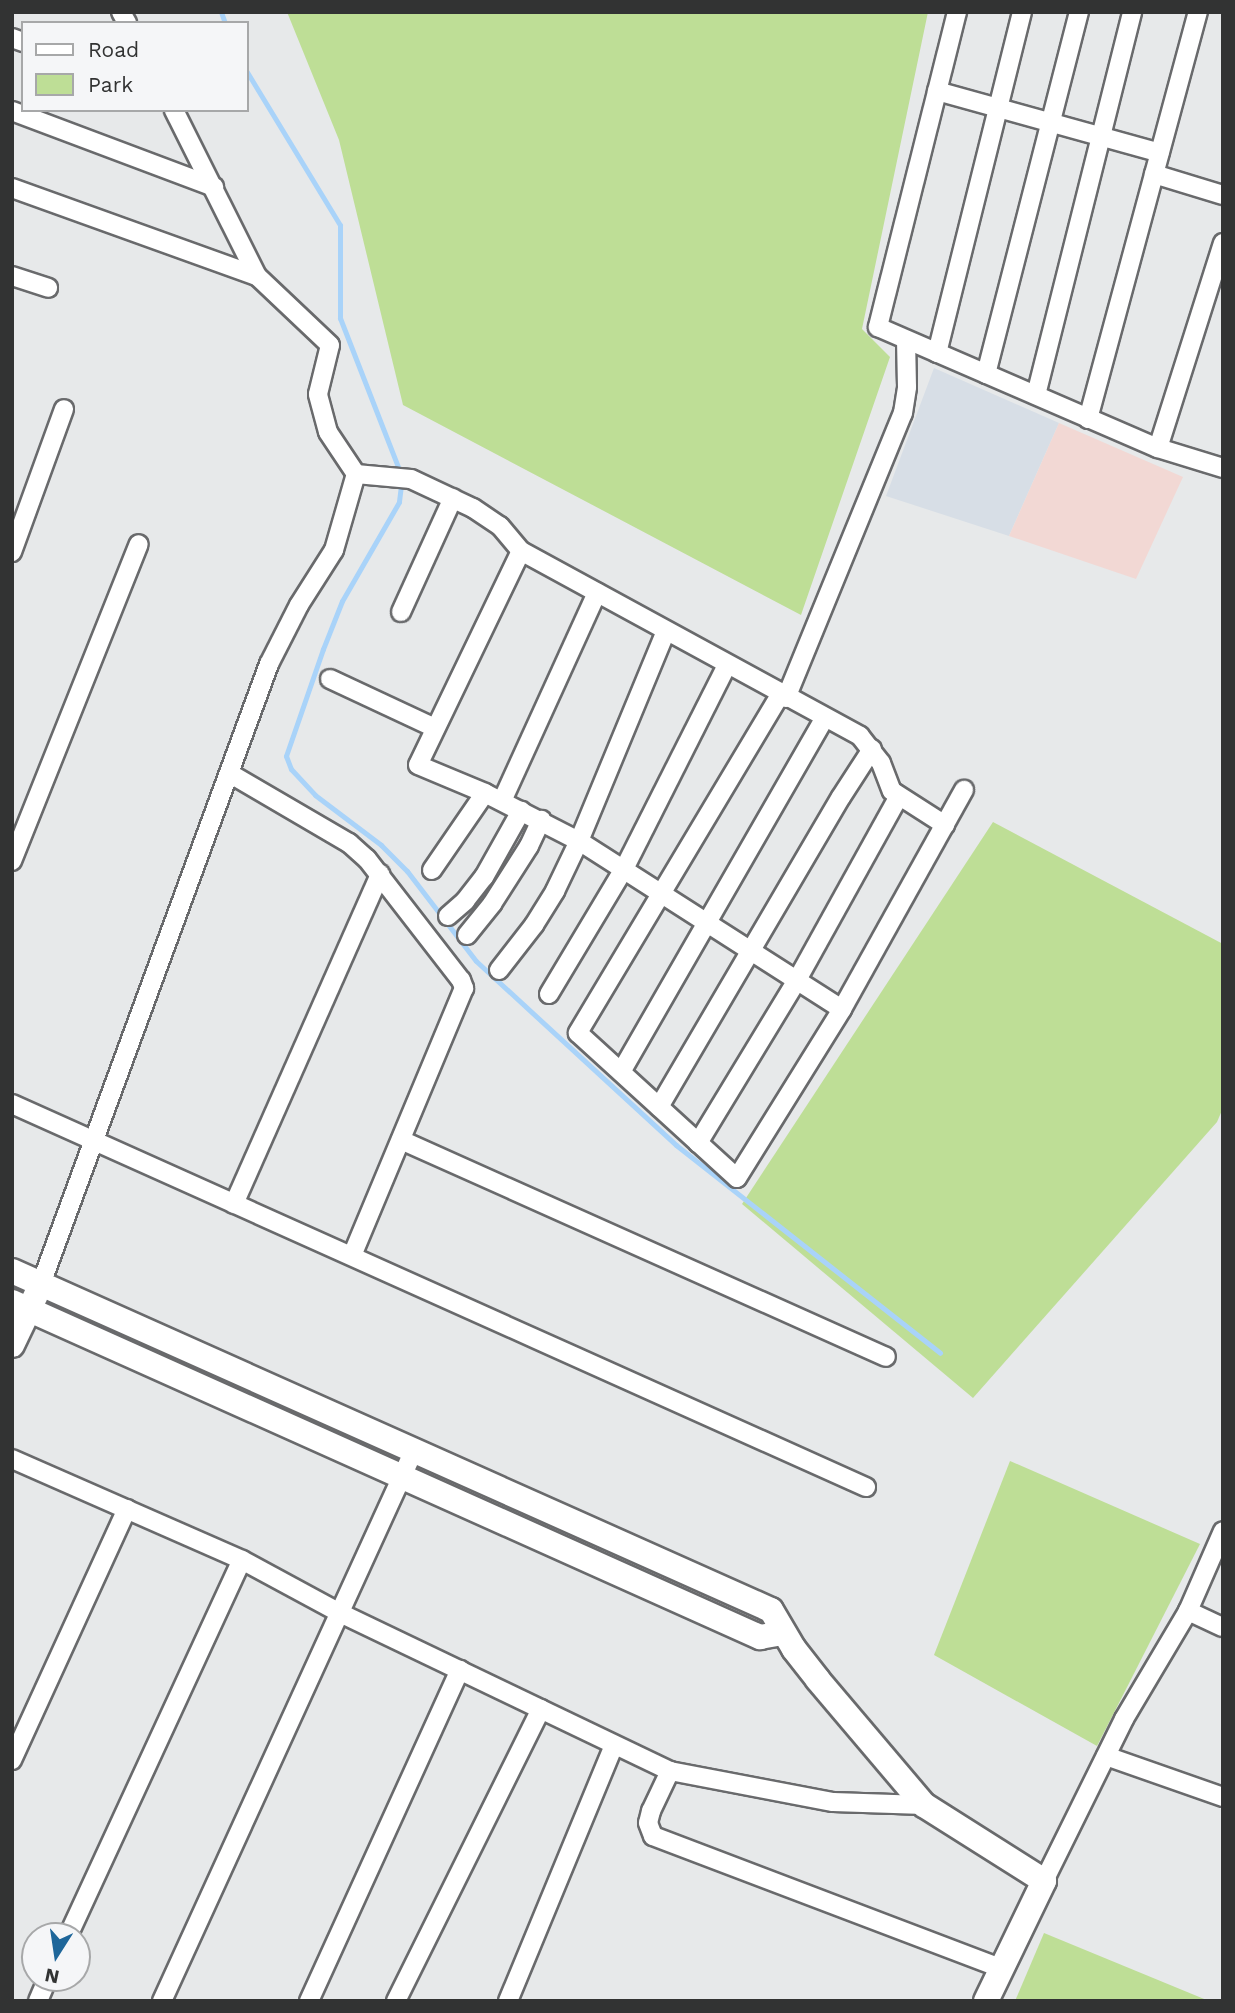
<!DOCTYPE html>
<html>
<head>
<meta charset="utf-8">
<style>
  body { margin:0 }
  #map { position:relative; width:1235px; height:2013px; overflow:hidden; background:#e7e9ea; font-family:"Work Sans",sans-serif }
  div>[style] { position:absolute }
  .built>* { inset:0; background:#d7dee6 }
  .education>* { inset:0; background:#f2d8d4 }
  .green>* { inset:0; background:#bede96 }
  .stream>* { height:5px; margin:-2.5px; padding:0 2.5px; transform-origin:2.5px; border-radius:2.5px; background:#a9d3f9 }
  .roads { filter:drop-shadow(2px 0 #696a6c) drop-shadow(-2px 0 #696a6c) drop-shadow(0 2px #696a6c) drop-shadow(0 -2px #696a6c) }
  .street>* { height:18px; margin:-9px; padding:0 9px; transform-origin:9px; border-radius:9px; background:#fff }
  .secondary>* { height:24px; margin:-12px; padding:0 12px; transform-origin:12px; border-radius:12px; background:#fff }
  span { translate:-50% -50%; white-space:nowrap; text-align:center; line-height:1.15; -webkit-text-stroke:5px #f5f6f8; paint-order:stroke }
  .frame { position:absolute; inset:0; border:14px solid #323333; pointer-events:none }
  .legend { position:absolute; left:21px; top:21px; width:228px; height:91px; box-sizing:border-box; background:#f5f6f8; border:2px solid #a7a8a9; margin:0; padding:9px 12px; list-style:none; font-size:21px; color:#323333 }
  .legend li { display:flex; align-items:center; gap:14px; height:35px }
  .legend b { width:35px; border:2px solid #a7a8a9 }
  .north { position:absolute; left:21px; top:1922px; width:70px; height:70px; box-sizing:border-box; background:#f5f6f8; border:2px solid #a7a8a9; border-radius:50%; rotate:192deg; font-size:19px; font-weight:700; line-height:28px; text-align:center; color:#323333 }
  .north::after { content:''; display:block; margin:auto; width:24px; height:32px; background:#1e669a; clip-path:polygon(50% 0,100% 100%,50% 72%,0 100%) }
</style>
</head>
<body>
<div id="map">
  <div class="built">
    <div style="clip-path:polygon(934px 368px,1059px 423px,1009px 536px,886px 496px)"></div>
  </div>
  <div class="education">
    <div style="clip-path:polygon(1059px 423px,1183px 477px,1136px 579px,1009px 536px)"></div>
  </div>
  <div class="green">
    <div style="clip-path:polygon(287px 12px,928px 12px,862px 329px,890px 357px,801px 615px,403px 405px,339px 140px)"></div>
    <div style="clip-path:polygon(993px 822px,1223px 944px,1223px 1108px,1217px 1122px,973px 1398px,742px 1204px)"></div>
    <div style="clip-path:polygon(1010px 1461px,1200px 1544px,1097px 1746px,934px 1655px)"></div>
    <div style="clip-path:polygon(1044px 1933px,1209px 2001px,1015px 2001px)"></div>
  </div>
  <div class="stream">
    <div style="left:221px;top:12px;width:12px;rotate:70deg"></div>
    <div style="left:247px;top:72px;width:179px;rotate:58.7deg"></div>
    <div style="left:340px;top:225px;width:93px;rotate:90deg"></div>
    <div style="left:340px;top:318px;width:171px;rotate:68.7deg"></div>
    <div style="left:402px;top:477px;width:25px;rotate:97deg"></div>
    <div style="left:399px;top:502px;width:114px;rotate:119.9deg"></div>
    <div style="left:342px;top:601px;width:52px;rotate:111.6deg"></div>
    <div style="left:323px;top:649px;width:113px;rotate:109.1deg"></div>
    <div style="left:286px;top:756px;width:14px;rotate:69deg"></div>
    <div style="left:291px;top:769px;width:35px;rotate:47deg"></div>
    <div style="left:315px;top:795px;width:83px;rotate:37.1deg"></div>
    <div style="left:381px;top:845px;width:37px;rotate:45deg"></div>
    <div style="left:407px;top:871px;width:113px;rotate:52.5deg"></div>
    <div style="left:476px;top:961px;width:272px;rotate:42.6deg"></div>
    <div style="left:676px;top:1145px;width:336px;rotate:38.2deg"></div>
  </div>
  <div class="roads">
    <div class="street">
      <div style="left:121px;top:12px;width:13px;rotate:61deg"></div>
      <div style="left:957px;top:12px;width:325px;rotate:104.1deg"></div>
      <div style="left:878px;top:327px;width:305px;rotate:23.4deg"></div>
      <div style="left:1158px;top:448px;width:68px;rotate:17.1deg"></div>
      <div style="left:12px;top:38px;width:12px;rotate:20deg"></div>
      <div style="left:937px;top:91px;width:231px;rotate:15.5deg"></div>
      <div style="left:12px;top:111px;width:216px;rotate:20.6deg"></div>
      <div style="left:1154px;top:174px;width:72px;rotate:16.9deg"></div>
      <div style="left:12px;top:188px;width:260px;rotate:19.8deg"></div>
      <div style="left:12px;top:276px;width:38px;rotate:18deg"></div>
      <div style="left:937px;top:353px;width:351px;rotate:-76deg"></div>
      <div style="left:986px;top:374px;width:374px;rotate:-75.6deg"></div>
      <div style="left:1036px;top:395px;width:395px;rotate:-75.9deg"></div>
      <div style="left:1088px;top:419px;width:422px;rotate:-74.9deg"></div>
      <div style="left:1158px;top:448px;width:215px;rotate:-72.4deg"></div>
      <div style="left:356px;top:474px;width:55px;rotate:5.2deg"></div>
      <div style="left:411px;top:479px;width:68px;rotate:25.1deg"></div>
      <div style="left:473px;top:508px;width:32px;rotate:34deg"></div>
      <div style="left:500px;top:526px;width:33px;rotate:50deg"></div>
      <div style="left:521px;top:551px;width:386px;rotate:28.6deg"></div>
      <div style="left:860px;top:736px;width:34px;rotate:52deg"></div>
      <div style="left:881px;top:763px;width:30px;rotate:69deg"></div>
      <div style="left:892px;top:791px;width:63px;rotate:32.7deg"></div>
      <div style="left:521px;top:551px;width:237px;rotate:115.7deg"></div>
      <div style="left:418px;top:765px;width:73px;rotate:22.7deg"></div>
      <div style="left:485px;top:793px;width:106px;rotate:27.1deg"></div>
      <div style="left:579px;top:841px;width:312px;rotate:32.6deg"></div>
      <div style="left:12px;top:552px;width:152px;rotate:-70deg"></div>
      <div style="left:401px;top:612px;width:125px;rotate:-65.5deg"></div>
      <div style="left:330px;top:679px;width:116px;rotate:25deg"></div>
      <div style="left:780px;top:695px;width:394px;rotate:120.9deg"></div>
      <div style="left:578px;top:1033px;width:215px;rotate:42.4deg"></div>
      <div style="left:737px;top:1178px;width:199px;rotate:-58.1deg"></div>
      <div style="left:842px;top:1009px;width:251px;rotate:-60.9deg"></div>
      <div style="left:786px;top:698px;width:308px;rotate:-67.7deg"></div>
      <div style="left:903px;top:413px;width:26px;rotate:-81deg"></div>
      <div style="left:907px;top:387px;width:47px;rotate:-91.2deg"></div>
      <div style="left:229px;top:773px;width:139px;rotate:30.3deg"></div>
      <div style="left:349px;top:843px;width:24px;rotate:42deg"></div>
      <div style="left:367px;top:859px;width:153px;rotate:52.2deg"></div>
      <div style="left:461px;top:980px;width:9px;rotate:69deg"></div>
      <div style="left:464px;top:988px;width:290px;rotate:112.7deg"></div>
      <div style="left:502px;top:801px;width:229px;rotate:-65.5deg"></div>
      <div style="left:12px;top:861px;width:341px;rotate:-68.2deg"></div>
      <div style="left:432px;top:870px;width:93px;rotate:-55.5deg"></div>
      <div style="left:448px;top:916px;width:23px;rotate:-41deg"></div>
      <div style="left:465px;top:901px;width:31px;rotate:-52deg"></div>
      <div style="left:484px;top:877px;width:76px;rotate:-60.7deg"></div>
      <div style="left:467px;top:935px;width:40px;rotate:-51deg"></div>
      <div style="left:492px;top:904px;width:69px;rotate:-57.5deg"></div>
      <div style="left:529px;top:846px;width:29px;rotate:-65deg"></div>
      <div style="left:499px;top:970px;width:57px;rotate:-52.1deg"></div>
      <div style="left:534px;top:925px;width:40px;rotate:-58deg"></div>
      <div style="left:555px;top:891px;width:55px;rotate:-64.4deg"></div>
      <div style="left:579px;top:841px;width:227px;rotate:-67.5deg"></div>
      <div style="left:549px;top:994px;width:148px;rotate:-59.1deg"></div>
      <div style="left:625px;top:867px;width:226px;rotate:-63.2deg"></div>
      <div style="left:621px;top:1072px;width:407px;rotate:-60.1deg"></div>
      <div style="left:12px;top:1104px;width:936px;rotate:24.16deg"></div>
      <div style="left:659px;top:1107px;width:359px;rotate:-59.6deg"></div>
      <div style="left:841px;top:797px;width:57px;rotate:-57.1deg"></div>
      <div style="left:401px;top:1140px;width:531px;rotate:24.1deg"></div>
      <div style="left:698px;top:1143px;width:191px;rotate:-58.7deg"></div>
      <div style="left:797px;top:980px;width:208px;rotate:-61deg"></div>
      <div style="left:234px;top:1204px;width:361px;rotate:-66.1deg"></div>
      <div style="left:41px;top:1284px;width:661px;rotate:-69.81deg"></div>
      <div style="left:269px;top:664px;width:66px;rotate:-63deg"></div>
      <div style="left:299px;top:605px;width:65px;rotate:-57.5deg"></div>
      <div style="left:334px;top:550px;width:79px;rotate:-73.9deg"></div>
      <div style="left:356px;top:474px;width:50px;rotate:-123.7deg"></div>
      <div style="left:328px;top:432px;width:39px;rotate:-105deg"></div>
      <div style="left:318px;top:394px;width:50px;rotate:-76.2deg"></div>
      <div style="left:330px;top:345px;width:100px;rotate:-136.6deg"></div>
      <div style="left:257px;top:276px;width:186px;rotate:-116.6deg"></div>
      <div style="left:12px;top:1459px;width:251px;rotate:23.7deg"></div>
      <div style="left:242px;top:1560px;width:109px;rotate:28.4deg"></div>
      <div style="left:338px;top:1612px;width:368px;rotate:25.6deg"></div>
      <div style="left:670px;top:1771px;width:166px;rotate:10.8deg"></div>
      <div style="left:833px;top:1802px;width:91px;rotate:1.9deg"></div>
      <div style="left:1188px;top:1611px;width:38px;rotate:25deg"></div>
      <div style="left:1106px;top:1756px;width:124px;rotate:19.3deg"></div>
      <div style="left:12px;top:1760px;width:276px;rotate:-65.4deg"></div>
      <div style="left:670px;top:1771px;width:44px;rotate:115.4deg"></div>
      <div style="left:651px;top:1811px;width:12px;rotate:104deg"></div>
      <div style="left:648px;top:1823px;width:14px;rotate:69deg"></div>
      <div style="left:653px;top:1836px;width:372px;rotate:20.8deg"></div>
      <div style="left:1044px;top:1881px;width:181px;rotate:-63.7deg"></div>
      <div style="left:1124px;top:1719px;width:126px;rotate:-59.3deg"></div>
      <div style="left:1188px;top:1611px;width:87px;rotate:-66.4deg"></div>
      <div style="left:68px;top:1936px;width:414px;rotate:-65.2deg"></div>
      <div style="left:38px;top:2001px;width:25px;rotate:-67deg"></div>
      <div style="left:162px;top:2001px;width:606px;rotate:-65.42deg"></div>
      <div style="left:309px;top:2001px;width:364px;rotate:-65.5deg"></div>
      <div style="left:396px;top:2001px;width:326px;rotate:-63.6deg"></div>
      <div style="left:508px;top:2001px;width:277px;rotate:-67.5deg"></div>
    </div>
    <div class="secondary">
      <div style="left:12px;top:1271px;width:831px;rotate:24.07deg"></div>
      <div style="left:771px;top:1610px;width:45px;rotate:59.5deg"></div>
      <div style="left:794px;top:1649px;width:39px;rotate:52deg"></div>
      <div style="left:818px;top:1680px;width:164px;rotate:49.7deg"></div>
      <div style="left:924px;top:1805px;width:142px;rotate:32.3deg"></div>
      <div style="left:1044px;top:1881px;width:133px;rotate:115.8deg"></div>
      <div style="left:12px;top:1302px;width:820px;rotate:24.13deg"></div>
      <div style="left:760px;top:1637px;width:23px;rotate:-10deg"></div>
      <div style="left:12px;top:1345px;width:55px;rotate:-64.4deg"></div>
    </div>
  </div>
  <div class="frame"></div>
  <ul class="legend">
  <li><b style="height:9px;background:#fff"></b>Road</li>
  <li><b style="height:19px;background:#bede96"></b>Park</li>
  </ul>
  <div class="north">N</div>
</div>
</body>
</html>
